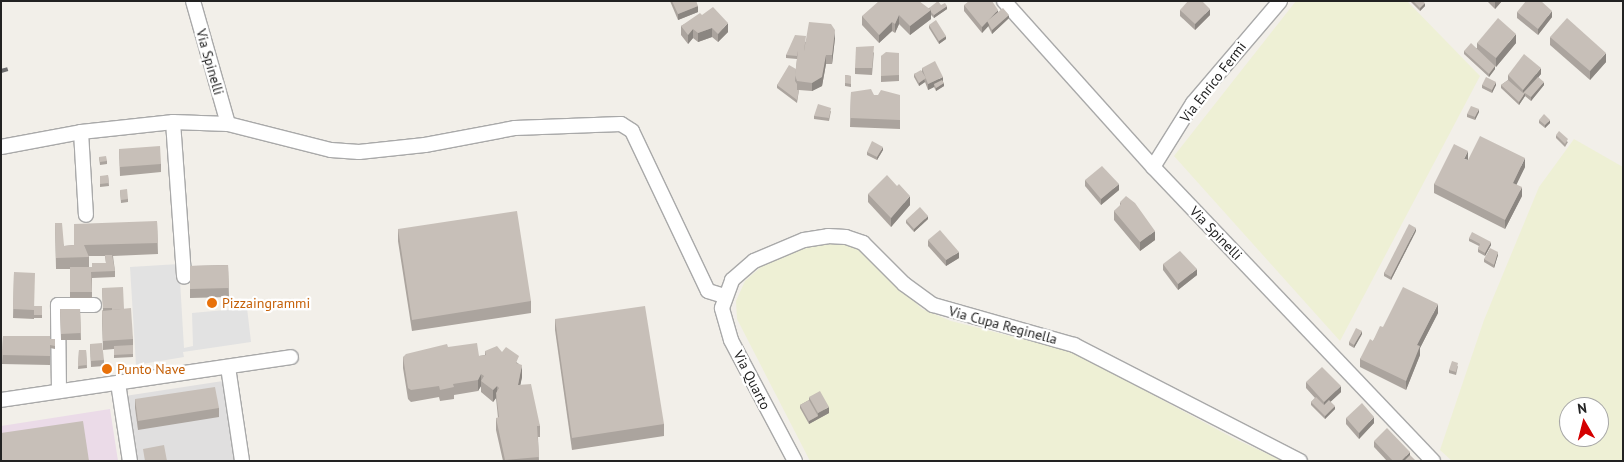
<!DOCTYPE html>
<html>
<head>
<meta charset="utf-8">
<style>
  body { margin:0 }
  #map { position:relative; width:1624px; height:462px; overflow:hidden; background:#f2efe9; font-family:"PT Sans",sans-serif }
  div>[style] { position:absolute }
  .residential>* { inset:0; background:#e0dfdf }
  .industrial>* { inset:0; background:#ebdbe8 }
  .farmland>* { inset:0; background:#eef0d5 }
  .parking>* { inset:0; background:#e2e2e2 }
  .roads { filter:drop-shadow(1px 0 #a9a9a9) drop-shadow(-1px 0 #a9a9a9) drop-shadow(0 1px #a9a9a9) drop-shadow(0 -1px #a9a9a9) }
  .minor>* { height:14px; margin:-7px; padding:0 7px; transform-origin:7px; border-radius:7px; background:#fff }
  .rail>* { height:4px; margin-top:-2px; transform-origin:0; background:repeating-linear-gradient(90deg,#707070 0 10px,transparent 0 20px) }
  .wall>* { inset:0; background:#aba49e }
  .shaded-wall>* { inset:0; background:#8b8681 }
  .building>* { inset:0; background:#c7bfb8 }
  .dots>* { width:14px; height:14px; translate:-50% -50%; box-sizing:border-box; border:2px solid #fff; border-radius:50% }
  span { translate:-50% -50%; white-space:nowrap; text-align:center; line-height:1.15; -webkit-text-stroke:4.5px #fff; paint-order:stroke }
  .street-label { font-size:14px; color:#222 }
  .food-label { font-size:14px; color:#c56008 }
  .left { translate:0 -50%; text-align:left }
  .frame { position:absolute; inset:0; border:2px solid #222; pointer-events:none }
  .north { position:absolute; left:1559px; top:397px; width:50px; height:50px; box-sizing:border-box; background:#fff; border:1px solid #a7a7a7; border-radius:50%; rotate:352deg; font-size:14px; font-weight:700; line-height:20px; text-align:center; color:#222 }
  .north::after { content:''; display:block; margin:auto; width:18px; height:22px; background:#d40000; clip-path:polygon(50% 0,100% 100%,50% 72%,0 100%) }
</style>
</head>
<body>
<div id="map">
  <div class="residential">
    <div style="clip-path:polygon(223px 381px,234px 461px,135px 461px,125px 396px)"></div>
  </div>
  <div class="industrial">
    <div style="clip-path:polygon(110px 409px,118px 461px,1px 461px,1px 426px)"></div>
  </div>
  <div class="farmland">
    <div style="clip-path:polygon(1296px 1px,1407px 1px,1480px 76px,1340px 341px,1174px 156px)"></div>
    <div style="clip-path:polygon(evenodd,1574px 139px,1623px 167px,1623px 461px,1452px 461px,1440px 450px,1484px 320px,1539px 187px,1574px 139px,1569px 407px,1599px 407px,1599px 437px,1569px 437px,1569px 407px)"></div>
    <div style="clip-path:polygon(837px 240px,859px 247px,922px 309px,951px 321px,1073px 352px,1233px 438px,1283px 461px,810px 461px,737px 319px,736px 301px,745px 281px,762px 266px,799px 250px)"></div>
  </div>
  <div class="parking">
    <div style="clip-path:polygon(179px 264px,184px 348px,193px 346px,192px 313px,247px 308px,251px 342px,183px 352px,184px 357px,136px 365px,130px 267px)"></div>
  </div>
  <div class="roads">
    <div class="minor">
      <div style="left:193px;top:1px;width:128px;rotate:74.1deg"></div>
      <div style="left:1004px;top:1px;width:223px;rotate:48.1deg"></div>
      <div style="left:1153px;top:167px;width:406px;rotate:46.4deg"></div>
      <div style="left:173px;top:122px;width:155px;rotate:85.9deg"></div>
      <div style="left:81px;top:132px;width:83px;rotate:86.6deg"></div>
      <div style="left:1px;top:147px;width:81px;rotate:-10.6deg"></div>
      <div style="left:81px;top:132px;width:93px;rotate:-6.2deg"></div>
      <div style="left:173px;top:122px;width:55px;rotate:2.1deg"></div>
      <div style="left:228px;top:124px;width:106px;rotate:14.2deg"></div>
      <div style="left:331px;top:150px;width:28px;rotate:4deg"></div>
      <div style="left:359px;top:152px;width:66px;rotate:-6.1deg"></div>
      <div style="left:425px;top:145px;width:92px;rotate:-10.7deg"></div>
      <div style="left:515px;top:128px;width:106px;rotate:-2.2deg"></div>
      <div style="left:621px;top:124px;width:13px;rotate:32deg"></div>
      <div style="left:632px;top:131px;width:177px;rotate:64.6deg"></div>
      <div style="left:708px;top:291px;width:17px;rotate:17deg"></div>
      <div style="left:1153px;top:167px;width:75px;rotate:-58deg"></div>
      <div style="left:1193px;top:103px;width:134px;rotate:-49.5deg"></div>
      <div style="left:228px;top:367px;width:95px;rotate:81.5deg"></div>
      <div style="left:118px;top:383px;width:79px;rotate:81.3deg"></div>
      <div style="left:59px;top:391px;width:86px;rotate:-90.7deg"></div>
      <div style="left:58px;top:305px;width:36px"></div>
      <div style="left:1px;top:400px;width:293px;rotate:-8.4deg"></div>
      <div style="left:795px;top:461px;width:137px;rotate:-117.9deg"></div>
      <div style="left:731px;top:340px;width:33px;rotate:-106deg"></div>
      <div style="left:722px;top:308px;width:30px;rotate:-70deg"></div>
      <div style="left:732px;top:280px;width:29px;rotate:-41deg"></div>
      <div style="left:754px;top:261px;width:54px;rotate:-22.8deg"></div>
      <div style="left:804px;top:240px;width:24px;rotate:-9deg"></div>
      <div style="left:828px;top:236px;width:18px;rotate:3deg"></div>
      <div style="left:846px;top:237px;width:18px;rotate:19deg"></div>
      <div style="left:863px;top:243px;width:58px;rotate:45deg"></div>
      <div style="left:904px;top:284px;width:36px;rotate:36deg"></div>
      <div style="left:933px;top:305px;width:147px;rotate:15.8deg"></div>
      <div style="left:1074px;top:345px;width:254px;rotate:27.2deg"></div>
    </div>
  </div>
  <div class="rail">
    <div style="left:1px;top:71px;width:7px;rotate:-16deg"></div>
  </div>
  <div class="wall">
    <div style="clip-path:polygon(670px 1px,696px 1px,698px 12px,678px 20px)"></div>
    <div style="clip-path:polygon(1410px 1px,1422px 1px,1425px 6px,1420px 11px)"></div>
    <div style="clip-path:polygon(1488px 1px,1502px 1px,1495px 9px,1488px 2px)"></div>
    <div style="clip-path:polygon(941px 5px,947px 9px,934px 18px,931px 15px,931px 19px,910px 35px,899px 24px,895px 33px,892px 31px,879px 43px,862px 25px,862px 16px,929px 8px)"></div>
    <div style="clip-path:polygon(964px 5px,998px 12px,1009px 18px,992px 34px,988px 26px,982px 33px,964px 11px)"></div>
    <div style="clip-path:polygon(1180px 10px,1210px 15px,1195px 30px,1180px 16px)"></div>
    <div style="clip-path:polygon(1517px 12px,1552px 17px,1538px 35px,1517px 18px)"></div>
    <div style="clip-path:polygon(702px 15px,728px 32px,718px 42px,712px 37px,698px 42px,693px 38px,688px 44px,681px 35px,681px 26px)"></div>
    <div style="clip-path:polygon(929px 25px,946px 39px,939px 44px,929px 28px)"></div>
    <div style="clip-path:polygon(1550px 37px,1606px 62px,1590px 80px,1550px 45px)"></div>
    <div style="clip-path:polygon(835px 38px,832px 64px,826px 64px,822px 86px,812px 91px,799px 90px,797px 103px,777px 88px,777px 85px,796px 69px,797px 59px,786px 58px,786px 55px,805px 42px)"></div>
    <div style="clip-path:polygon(1477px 43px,1516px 43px,1496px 67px,1495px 66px,1495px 69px,1489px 77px,1464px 54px,1464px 51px,1477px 48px)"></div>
    <div style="clip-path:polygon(874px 52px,872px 75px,855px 74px,855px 68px)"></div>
    <div style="clip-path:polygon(899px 53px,899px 81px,881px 82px,881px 56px)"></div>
    <div style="clip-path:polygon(922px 68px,943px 82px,944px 86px,936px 91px,934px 87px,928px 90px,925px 82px,919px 86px,914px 77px,914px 74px,922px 71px)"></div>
    <div style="clip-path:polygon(1541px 74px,1538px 77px,1544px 85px,1531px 101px,1525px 96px,1519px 105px,1501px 88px,1501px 85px,1508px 80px,1508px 75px)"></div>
    <div style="clip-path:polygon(845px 75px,851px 76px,851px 87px,845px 86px)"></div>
    <div style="clip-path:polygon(1482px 85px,1496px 85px,1492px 93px,1482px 88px)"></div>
    <div style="clip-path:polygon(851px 92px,874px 95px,900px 95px,900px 129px,850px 127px)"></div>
    <div style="clip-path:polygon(831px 111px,829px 121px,814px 119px,814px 116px)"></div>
    <div style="clip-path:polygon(1479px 112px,1475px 120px,1467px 117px,1467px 114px)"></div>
    <div style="clip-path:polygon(1539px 120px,1550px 123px,1545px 128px,1539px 123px)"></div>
    <div style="clip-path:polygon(1556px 135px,1568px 142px,1565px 147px,1556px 138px)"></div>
    <div style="clip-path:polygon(119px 149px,161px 164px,161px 172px,120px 176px)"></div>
    <div style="clip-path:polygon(883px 150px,877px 160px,867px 155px,867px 152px)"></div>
    <div style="clip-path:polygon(99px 157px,107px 161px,107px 164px,100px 165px)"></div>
    <div style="clip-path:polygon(1468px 160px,1525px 167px,1516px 184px,1522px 196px,1505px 229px,1434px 193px,1434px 184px)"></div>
    <div style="clip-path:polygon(108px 175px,109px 186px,100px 187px,100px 179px)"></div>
    <div style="clip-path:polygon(1085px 180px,1119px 190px,1101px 205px,1085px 186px)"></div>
    <div style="clip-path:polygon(120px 190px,128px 199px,128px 202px,121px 203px)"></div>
    <div style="clip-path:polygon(868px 194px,910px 205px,891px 227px,868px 202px)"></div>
    <div style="clip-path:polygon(1120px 202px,1155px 240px,1140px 251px,1114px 220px,1114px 211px,1120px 206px)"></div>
    <div style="clip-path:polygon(928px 219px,914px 232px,906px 223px,906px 220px)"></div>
    <div style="clip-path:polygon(evenodd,157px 221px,158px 254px,113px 256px,115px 271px,115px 277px,92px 278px,92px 298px,70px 298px,70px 269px,56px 269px,55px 223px,64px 246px,74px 245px,157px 221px,89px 256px,105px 256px,106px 263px,92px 267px,89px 267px,89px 256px)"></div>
    <div style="clip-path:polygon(398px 229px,531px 301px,531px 313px,412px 331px,398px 241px)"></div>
    <div style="clip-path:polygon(1416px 231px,1391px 280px,1384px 276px,1384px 273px)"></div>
    <div style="clip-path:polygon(1469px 238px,1491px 245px,1485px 256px,1478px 252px,1478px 249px,1479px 246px,1469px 241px)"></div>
    <div style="clip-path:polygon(928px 240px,959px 258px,946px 266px,928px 246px)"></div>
    <div style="clip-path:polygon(1498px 255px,1494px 268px,1484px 262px,1484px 259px)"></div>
    <div style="clip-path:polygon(1163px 264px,1197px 275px,1178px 290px,1163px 270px)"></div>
    <div style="clip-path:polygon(228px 265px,229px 297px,190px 298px,190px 266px)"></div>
    <div style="clip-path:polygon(14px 272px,34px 306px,42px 306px,42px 318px,34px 318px,34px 319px,13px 318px)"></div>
    <div style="clip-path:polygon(102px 288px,124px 309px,133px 339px,133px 357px,114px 358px,114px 349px,103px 350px,102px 319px,102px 311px,103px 310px)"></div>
    <div style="clip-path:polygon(60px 309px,80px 309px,81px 340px,61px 340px)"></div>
    <div style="clip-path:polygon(1438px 313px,1420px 348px,1420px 355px,1406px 390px,1360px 367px,1360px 359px,1383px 327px)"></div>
    <div style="clip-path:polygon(555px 319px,664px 424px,664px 436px,572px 450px,555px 330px)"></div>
    <div style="clip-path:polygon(1362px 334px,1354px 348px,1349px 345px,1349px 342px)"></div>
    <div style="clip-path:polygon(3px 336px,50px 345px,55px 342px,55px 349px,50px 348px,50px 365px,2px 364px)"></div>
    <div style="clip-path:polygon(90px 344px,104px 360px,104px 366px,91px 367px)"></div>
    <div style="clip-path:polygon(448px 347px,479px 356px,485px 355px,485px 351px,502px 352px,519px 364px,522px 377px,520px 385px,540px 426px,540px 437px,538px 437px,539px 461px,503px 461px,496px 430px,496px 418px,498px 418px,496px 398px,493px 402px,481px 392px,481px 386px,478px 391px,454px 395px,454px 399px,440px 401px,439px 397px,411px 402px,408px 399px,403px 368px,403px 357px)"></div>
    <div style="clip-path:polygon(79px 350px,86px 350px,87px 368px,78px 369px)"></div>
    <div style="clip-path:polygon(1458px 366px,1456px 375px,1449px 373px,1449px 370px)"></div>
    <div style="clip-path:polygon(1306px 382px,1341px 392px,1330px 402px,1335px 409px,1325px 419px,1311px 405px,1311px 402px,1315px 398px,1306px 388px)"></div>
    <div style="clip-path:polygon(809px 397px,829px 413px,809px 424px,800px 408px,800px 405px,809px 400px)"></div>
    <div style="clip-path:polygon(135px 399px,219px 408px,219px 417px,138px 430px,135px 408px)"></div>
    <div style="clip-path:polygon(1346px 418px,1374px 423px,1359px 439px,1346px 424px)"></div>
    <div style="clip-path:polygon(1374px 441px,1416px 461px,1387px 461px,1374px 447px)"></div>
  </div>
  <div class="shaded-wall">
    <div style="clip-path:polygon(1495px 1px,1502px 1px,1495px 9px)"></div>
    <div style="clip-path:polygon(1425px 3px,1425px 6px,1420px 11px,1420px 8px)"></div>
    <div style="clip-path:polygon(698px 6px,698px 12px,678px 20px,678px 14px)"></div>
    <div style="clip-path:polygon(947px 6px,947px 9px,934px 18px,934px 15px)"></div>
    <div style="clip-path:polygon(1210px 9px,1210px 15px,1195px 30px,1195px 24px)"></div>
    <div style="clip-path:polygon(931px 10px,931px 19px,910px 35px,910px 26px)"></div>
    <div style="clip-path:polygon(998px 10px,998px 16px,982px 33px,982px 27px)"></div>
    <div style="clip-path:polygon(1552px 11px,1552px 17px,1538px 35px,1538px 29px)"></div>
    <div style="clip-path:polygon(899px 15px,899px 24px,895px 33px,895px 24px)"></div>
    <div style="clip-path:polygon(1009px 15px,1009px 18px,992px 34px,992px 30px)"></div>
    <div style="clip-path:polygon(892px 22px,892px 31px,879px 43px,879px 35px)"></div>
    <div style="clip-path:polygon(728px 23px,728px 32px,718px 42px,718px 34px)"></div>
    <div style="clip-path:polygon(712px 28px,712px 37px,698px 42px,698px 33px)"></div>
    <div style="clip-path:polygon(693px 29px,693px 38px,688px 44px,688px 35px)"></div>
    <div style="clip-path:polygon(835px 30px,835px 38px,832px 64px,832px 55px)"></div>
    <div style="clip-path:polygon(1516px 34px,1516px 43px,1496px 67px,1496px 58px)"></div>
    <div style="clip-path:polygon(946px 36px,946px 39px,939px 44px,939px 41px)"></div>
    <div style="clip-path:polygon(1606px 53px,1606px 62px,1590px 80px,1590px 71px)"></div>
    <div style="clip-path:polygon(826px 55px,826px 64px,822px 86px,812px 91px,812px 83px)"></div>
    <div style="clip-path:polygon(1495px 66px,1495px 69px,1489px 77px,1489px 74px)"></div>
    <div style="clip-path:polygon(1541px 68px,1541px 74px,1525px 93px,1525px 96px,1519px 105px,1519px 102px,1523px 96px,1523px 90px)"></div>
    <div style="clip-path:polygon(943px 77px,943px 83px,934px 84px,934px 87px,928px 90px,928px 84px)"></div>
    <div style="clip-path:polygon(924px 79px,925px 82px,919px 86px,919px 83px)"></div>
    <div style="clip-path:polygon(1496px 82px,1496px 85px,1492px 93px,1492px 90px)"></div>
    <div style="clip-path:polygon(1544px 82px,1544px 85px,1531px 101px,1531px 97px)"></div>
    <div style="clip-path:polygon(944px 83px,944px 86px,936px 91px,936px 88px)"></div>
    <div style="clip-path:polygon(1479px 109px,1479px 112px,1475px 120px,1475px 117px)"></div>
    <div style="clip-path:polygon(1550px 120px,1550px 123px,1545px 128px,1545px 125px)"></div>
    <div style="clip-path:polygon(883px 147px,883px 150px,877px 160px,877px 157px)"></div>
    <div style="clip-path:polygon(1468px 151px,1468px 160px,1464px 159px)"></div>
    <div style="clip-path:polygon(1525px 158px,1525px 167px,1513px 192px,1513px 183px)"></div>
    <div style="clip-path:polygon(1119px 184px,1119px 190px,1101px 205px,1101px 199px)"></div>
    <div style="clip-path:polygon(1522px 187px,1522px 196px,1505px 229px,1505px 220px)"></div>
    <div style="clip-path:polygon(910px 196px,910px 205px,891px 227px,891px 218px)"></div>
    <div style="clip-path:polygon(928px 216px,928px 219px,914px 232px,914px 229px)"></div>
    <div style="clip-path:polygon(1416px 228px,1416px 231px,1391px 280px,1391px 277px)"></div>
    <div style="clip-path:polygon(1155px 231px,1155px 240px,1140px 251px,1140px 242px)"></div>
    <div style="clip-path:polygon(1491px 242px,1491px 245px,1485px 256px,1485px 253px)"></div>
    <div style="clip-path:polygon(959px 252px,959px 258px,946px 266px,946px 260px)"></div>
    <div style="clip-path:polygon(1498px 252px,1498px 255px,1494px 268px,1494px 265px)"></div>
    <div style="clip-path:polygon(1197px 269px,1197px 275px,1178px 290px,1178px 284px)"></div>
    <div style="clip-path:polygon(1438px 304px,1438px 313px,1420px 348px,1420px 355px,1406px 390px,1406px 381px,1417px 345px)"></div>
    <div style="clip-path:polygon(1362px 331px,1362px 334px,1354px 348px,1354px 345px)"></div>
    <div style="clip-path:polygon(522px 365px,522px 377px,518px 397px,518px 385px)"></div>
    <div style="clip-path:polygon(481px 374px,481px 386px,478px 391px,478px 380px)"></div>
    <div style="clip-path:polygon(497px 386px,497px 397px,496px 393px,496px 398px,493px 402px,493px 390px)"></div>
    <div style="clip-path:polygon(1341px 386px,1341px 392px,1324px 408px,1324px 402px)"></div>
    <div style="clip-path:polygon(1335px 406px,1335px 409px,1325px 419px,1325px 416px)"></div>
    <div style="clip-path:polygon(829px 407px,829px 413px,818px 419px,818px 413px)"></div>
    <div style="clip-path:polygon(818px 416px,818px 419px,809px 424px,809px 421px)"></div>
    <div style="clip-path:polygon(1374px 417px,1374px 423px,1359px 439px,1359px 433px)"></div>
    <div style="clip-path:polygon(1410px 452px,1410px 458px,1407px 461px,1401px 461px)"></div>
  </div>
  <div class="building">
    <div style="clip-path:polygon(672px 1px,696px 1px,698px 6px,678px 14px)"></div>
    <div style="clip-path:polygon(879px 1px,919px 1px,931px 10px,910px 26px,899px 15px,895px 24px,892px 22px,879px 35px,862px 16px)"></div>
    <div style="clip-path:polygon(938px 1px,941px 5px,945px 3px,947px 6px,934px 15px,931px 12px,931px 10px,929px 8px)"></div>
    <div style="clip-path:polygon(969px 1px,992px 1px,998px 10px,982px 27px,964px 5px)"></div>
    <div style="clip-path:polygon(1188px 1px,1202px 1px,1210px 9px,1195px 24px,1180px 10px)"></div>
    <div style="clip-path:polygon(1413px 1px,1422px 1px,1425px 3px,1420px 8px)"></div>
    <div style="clip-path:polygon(1526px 1px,1541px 1px,1552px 11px,1538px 29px,1517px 12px)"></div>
    <div style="clip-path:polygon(713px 7px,728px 23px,718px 34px,712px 28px,698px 33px,693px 29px,688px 35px,681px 26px,700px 13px,702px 15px)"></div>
    <div style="clip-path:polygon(1003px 8px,1009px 15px,992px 30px,987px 21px)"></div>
    <div style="clip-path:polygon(1498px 18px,1516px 34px,1496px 58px,1477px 43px)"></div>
    <div style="clip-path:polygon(1567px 18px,1606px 53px,1590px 71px,1550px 37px)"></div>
    <div style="clip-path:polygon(936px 20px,946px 36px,939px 41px,929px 25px)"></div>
    <div style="clip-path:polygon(809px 22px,831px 24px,835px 30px,832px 55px,826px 55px,822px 77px,812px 83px,797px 81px,795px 75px,798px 51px,804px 51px)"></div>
    <div style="clip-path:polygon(795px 35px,806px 36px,804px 51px,798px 51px,797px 56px,786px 55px)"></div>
    <div style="clip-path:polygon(1471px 43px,1495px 66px,1489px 74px,1464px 51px)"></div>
    <div style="clip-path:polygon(874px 46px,872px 68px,855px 68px,856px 47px)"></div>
    <div style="clip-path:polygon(886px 52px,899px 53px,899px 75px,881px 76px,881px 56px)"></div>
    <div style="clip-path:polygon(1524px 54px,1541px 68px,1523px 90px,1508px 75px)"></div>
    <div style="clip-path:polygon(935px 61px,943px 77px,928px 84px,922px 68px)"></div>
    <div style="clip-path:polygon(789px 65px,796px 69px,795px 81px,797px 84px,797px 90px,799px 90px,797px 100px,777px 85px)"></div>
    <div style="clip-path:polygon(921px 70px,926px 78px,919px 83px,914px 74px)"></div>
    <div style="clip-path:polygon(845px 75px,851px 76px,851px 84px,845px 83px)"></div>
    <div style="clip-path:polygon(1486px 77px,1496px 82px,1492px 90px,1482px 85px)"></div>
    <div style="clip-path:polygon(1538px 77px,1544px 82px,1531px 97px,1525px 93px,1519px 102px,1501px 85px,1508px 80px,1523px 93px)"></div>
    <div style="clip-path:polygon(942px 80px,944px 83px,936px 88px,934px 84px)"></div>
    <div style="clip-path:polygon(871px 89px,874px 95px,878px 95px,881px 90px,900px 95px,900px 120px,850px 118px,851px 92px)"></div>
    <div style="clip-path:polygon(818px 104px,831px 108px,829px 118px,814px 116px)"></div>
    <div style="clip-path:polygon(1471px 106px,1479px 109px,1475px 117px,1467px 114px)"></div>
    <div style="clip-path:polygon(1544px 114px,1550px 120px,1545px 125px,1539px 120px)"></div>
    <div style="clip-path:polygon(1559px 131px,1568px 139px,1565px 144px,1556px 135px)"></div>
    <div style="clip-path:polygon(1480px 136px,1525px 158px,1513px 183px,1522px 187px,1505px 220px,1434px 184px,1454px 144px,1468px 151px,1464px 159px,1468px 160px)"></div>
    <div style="clip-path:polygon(872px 141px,883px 147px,877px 157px,867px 152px)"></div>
    <div style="clip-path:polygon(160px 146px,161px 164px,120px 167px,119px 149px)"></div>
    <div style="clip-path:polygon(106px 156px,107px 161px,100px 162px,99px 157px)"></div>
    <div style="clip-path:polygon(1102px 166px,1119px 184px,1101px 199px,1085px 180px)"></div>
    <div style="clip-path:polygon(108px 175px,109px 183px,100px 184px,100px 176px)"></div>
    <div style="clip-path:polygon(887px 175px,897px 186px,899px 184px,910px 196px,891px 218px,868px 194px)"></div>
    <div style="clip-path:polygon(127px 189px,128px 199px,121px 200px,120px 190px)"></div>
    <div style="clip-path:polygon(1126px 196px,1135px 203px,1155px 231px,1140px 242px,1114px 211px,1121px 204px,1120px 202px)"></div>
    <div style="clip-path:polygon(920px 207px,928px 216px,914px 229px,906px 220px)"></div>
    <div style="clip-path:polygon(517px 211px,531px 301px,412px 320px,398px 229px)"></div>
    <div style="clip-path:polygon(157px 221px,158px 243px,84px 245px,89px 257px,56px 258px,55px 223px,62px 223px,64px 246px,74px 245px,74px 224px)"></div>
    <div style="clip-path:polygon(1409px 224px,1416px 228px,1391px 277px,1384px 273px)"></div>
    <div style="clip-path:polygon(940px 230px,959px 252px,946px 260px,928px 240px)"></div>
    <div style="clip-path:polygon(1472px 232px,1491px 242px,1485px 253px,1478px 249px,1480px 244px,1469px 238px)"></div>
    <div style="clip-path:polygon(1490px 248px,1498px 252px,1494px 265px,1484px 259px)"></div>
    <div style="clip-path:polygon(1180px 251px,1197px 269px,1178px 284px,1163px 264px)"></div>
    <div style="clip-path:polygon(105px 255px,112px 255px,115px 271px,91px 272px,92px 292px,70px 292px,70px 267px,92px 267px,92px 263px,106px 263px)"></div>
    <div style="clip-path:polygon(228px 265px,229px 288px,190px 289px,190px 266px)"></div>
    <div style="clip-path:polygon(14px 272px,35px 273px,34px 310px,13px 309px)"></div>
    <div style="clip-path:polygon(123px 287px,124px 309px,112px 310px,112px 308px,103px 308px,102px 288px)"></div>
    <div style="clip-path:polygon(1403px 287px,1438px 304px,1417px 345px,1420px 346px,1406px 381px,1360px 359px,1370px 339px,1373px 341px,1380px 326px,1383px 327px)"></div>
    <div style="clip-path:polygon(34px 306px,42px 306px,42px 315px,34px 315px)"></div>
    <div style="clip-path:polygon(645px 306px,664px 424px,572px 438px,555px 319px)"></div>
    <div style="clip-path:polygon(131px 308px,133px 339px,103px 341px,102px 311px)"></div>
    <div style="clip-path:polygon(60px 309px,80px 309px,81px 333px,61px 334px)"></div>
    <div style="clip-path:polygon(1356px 328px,1362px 331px,1354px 345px,1349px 342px)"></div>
    <div style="clip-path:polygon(3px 336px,50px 336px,50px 356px,2px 355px)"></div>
    <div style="clip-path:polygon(50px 339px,55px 339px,55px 346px,50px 345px)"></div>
    <div style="clip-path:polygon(102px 343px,104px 360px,91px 361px,90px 344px)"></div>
    <div style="clip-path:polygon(477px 343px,479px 356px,486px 355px,485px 351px,497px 346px,502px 352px,506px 347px,519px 356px,516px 363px,522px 365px,518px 385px,531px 384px,540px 426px,537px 426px,539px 457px,505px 460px,496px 418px,499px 417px,496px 393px,499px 388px,497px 386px,493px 390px,481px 381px,484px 376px,481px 374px,478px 380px,453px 384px,454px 387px,440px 390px,439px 386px,411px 390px,408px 388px,403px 357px,406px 354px,447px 344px,448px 347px)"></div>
    <div style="clip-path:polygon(133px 345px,133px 354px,114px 355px,114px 346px)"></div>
    <div style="clip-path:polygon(79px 350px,86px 350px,87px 365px,78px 366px)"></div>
    <div style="clip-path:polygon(1452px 361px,1458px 363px,1456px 372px,1449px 370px)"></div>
    <div style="clip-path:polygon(1322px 367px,1341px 386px,1324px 402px,1306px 382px)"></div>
    <div style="clip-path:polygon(215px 387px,219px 408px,138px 421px,135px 399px)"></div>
    <div style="clip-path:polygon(820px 391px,829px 407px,818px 413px,809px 397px)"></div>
    <div style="clip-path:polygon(1316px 397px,1324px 405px,1329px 400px,1335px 406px,1325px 416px,1311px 402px)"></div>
    <div style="clip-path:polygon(809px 400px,818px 416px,809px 421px,800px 405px)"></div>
    <div style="clip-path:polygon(1362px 403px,1374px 417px,1359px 433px,1346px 418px)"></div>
    <div style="clip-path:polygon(83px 421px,89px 461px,1px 461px,1px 433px)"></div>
    <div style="clip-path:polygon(1387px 428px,1410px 452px,1401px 461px,1393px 461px,1374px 441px)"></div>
    <div style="clip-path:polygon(164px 445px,167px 461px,145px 461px,143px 449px)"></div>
    <div style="clip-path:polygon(1410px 455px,1416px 461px,1404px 461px)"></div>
  </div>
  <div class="dots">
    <div style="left:212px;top:303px;background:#e8710a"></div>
    <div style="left:107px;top:369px;background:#e8710a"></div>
  </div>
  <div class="street-label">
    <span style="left:210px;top:62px;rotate:74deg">Via Spinelli</span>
    <span style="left:1213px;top:82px;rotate:-52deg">Via Enrico Fermi</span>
    <span style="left:1216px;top:233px;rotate:46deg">Via Spinelli</span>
    <span style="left:1003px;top:325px;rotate:15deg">Via Cupa Reginella</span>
    <span style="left:752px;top:380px;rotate:63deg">Via Quarto</span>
  </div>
  <div class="food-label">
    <span class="left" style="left:222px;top:303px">Pizzaingrammi</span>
    <span class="left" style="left:117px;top:369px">Punto Nave</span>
  </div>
  <div class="frame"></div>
  <div class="north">N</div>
</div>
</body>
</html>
